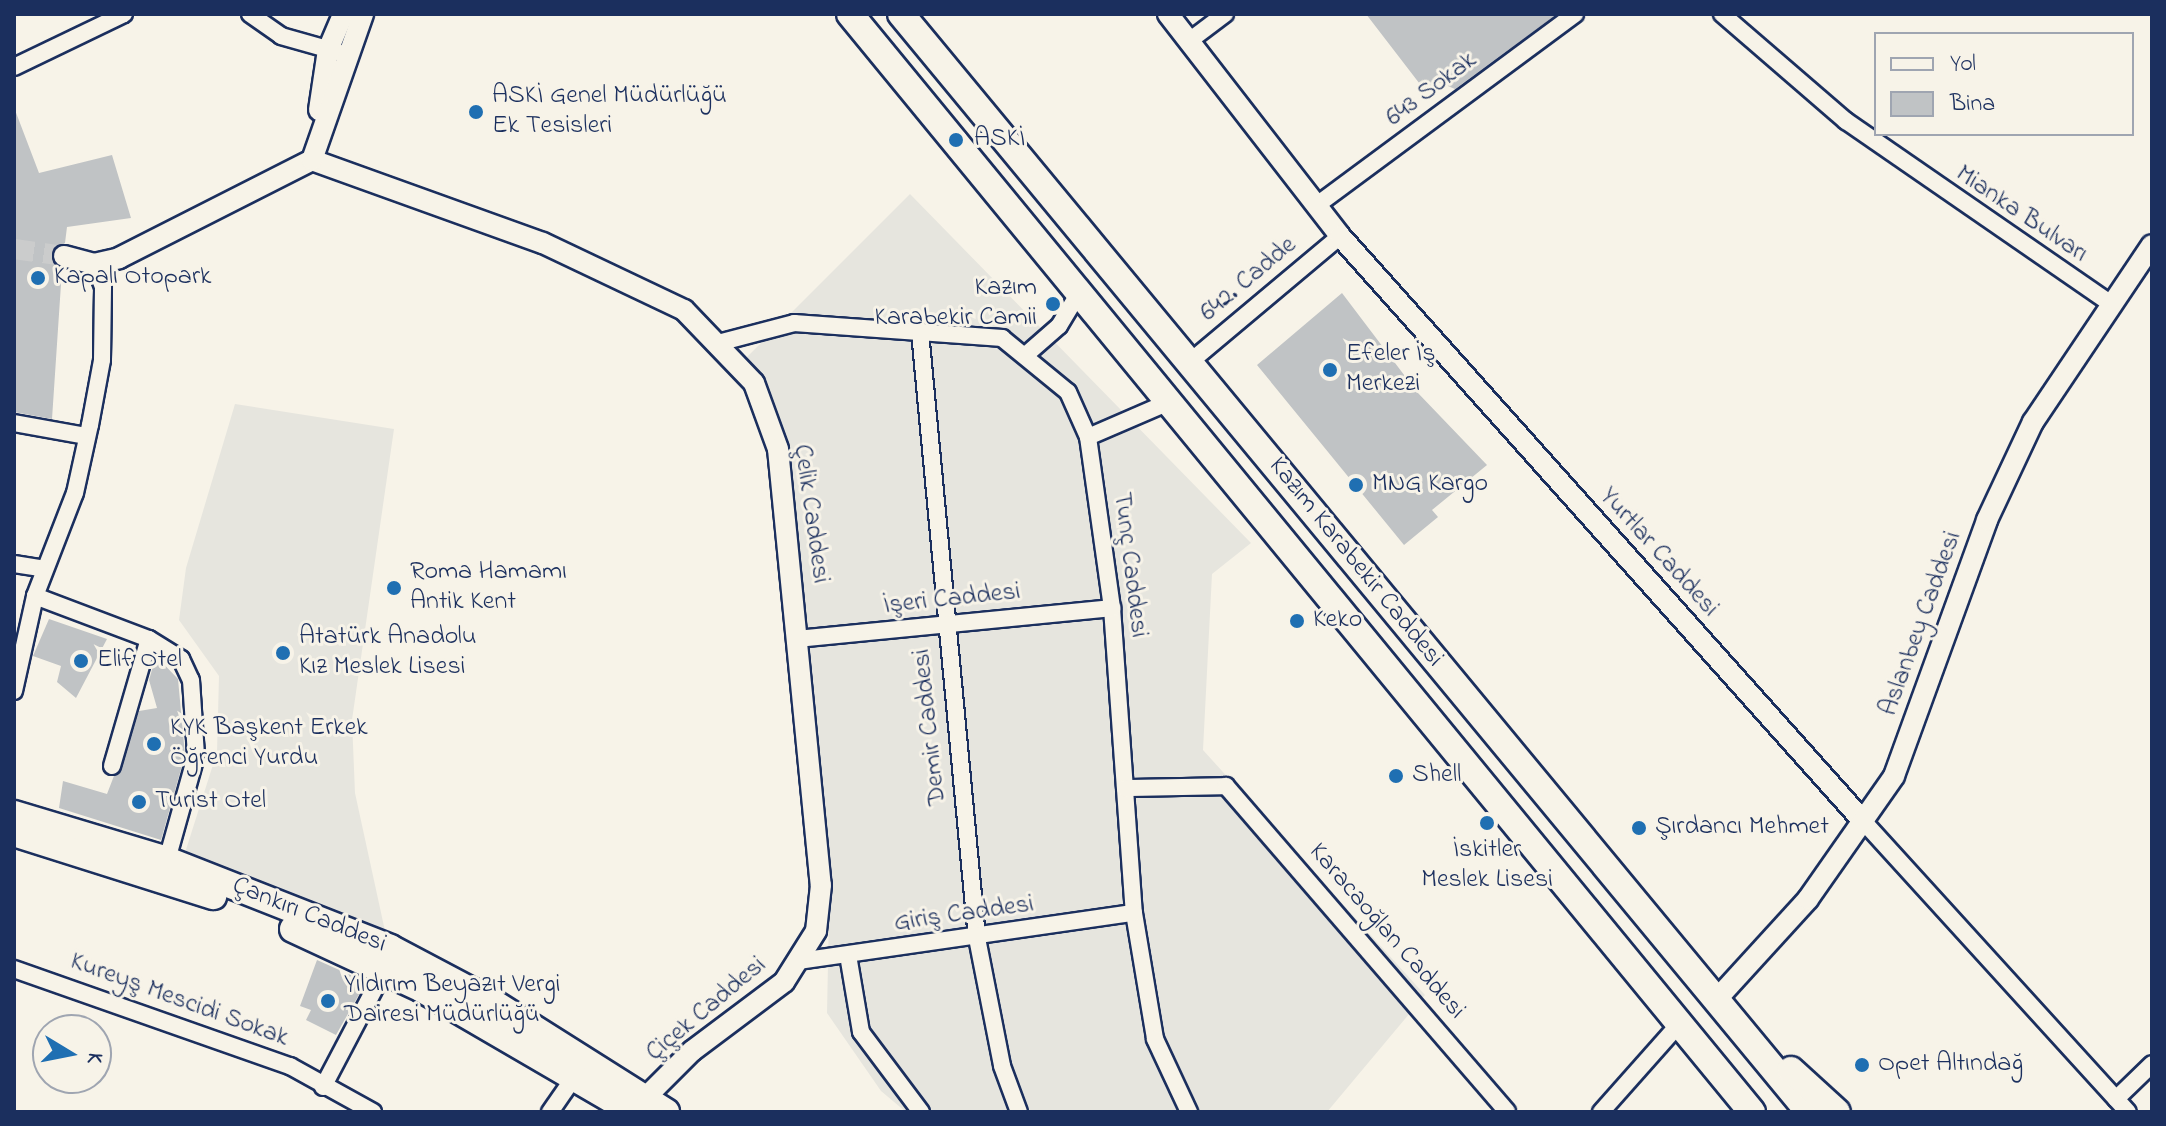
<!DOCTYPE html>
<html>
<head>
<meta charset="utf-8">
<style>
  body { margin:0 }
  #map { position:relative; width:2166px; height:1126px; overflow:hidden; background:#f7f3e8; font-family:"Indie Flower",sans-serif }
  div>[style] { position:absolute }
  .built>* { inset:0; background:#e6e5de }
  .building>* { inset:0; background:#c0c3c5 }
  .tertiary-tunnel>* { height:20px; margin-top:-10px; transform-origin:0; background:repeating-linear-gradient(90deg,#cbcccc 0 20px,transparent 0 30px) }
  .roads { filter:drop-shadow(2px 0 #1b2f5e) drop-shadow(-2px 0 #1b2f5e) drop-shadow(0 2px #1b2f5e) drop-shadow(0 -2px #1b2f5e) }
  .minor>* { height:16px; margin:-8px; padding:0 8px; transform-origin:8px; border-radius:8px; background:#f7f3e8 }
  .tertiary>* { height:20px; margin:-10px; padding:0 10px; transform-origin:10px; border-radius:10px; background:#f7f3e8 }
  .primary>* { height:26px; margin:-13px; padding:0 13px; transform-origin:13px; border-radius:13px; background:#f7f3e8 }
  .dots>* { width:22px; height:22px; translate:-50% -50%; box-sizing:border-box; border:4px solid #f7f3e8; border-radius:50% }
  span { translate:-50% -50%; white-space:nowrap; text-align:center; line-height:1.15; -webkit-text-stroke:6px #f7f3e8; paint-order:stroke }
  .street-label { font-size:26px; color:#1b2f5e }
  .poi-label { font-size:26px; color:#1b2f5e }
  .left { translate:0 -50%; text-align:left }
  .right { translate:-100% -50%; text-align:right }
  .frame { position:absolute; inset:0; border:16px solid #1b2f5e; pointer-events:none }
  .legend { position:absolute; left:1874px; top:32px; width:260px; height:104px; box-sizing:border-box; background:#f7f3e8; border:2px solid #9fa5b1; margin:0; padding:10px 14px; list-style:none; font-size:24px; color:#1b2f5e }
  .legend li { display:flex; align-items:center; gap:16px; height:40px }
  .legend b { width:40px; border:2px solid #9fa5b1 }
  .north { position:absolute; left:32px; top:1014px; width:80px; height:80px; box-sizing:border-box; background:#f7f3e8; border:2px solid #9fa5b1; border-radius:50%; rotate:100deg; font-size:22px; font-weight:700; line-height:32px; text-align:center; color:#1b2f5e }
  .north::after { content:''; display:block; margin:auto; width:28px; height:36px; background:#1f6fb2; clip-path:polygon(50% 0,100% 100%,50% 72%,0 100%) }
</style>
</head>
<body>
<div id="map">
  <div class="built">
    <div style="clip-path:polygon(910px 194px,1251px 543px,1212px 574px,1203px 750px,1425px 995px,1327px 1112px,906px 1112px,881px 1091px,827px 1013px,830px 864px,790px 469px,763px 377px,747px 357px)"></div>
    <div style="clip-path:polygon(235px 404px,394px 429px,352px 720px,355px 793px,385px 931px,184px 856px,217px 752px,219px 676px,179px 620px,186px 568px)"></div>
  </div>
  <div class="building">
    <div style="clip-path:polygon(1366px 14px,1557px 14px,1455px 89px,1438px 82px,1426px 92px)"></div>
    <div style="clip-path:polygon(15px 110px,39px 173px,112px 155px,131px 218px,67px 227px,65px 243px,52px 252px,62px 269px,52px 419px,14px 412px)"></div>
    <div style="clip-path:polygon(1342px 293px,1417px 392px,1487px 465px,1432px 510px,1438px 517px,1404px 545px,1257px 365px)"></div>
    <div style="clip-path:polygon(49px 619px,107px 639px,76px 698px,57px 682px,61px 666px,33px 656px)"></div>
    <div style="clip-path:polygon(156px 656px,178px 679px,185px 755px,161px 840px,59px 808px,63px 781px,107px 794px,139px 711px,157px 708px,149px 680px)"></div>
    <div style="clip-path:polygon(317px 960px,366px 982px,336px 1035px,306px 1020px,311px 1010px,300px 1006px)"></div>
  </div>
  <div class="tertiary-tunnel">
    <div style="left:14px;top:249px;width:50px;rotate:8deg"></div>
  </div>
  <div class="roads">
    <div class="minor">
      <div style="left:250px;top:14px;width:38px;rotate:35deg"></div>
      <div style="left:281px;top:36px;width:59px;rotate:15.7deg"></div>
      <div style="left:1722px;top:14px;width:164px;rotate:40.8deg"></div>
      <div style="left:1846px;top:121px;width:318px;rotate:34.6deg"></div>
      <div style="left:1189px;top:41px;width:45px;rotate:-36.9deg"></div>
      <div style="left:14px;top:67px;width:122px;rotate:-25.7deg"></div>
      <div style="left:1317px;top:205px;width:321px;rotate:-36.5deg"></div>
      <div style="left:920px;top:332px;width:609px;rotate:84.63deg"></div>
      <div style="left:977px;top:938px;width:130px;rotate:78.9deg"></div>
      <div style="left:1002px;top:1066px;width:49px;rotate:69.7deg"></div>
      <div style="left:718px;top:343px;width:79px;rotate:-14.7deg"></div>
      <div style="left:794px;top:323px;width:209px;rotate:4.1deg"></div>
      <div style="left:1002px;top:338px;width:85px;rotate:39.3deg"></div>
      <div style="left:1068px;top:392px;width:49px;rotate:66deg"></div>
      <div style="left:1088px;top:437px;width:173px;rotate:82deg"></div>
      <div style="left:1112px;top:608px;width:306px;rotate:85.9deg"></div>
      <div style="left:1134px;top:913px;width:128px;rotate:80.5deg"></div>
      <div style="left:1155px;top:1039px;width:81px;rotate:65deg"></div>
      <div style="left:1028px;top:353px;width:41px;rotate:-41.1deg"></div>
      <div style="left:1059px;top:326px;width:39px;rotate:-59deg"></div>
      <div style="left:1190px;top:362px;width:196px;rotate:-40deg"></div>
      <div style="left:14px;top:423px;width:73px;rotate:10.2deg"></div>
      <div style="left:1088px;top:437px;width:88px;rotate:-23.4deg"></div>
      <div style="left:14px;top:564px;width:30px;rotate:9deg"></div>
      <div style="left:35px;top:596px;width:122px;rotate:20.7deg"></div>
      <div style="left:149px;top:639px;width:38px;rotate:32deg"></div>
      <div style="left:181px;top:659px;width:23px;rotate:65deg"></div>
      <div style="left:191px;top:680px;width:76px;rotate:86.2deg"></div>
      <div style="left:196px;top:756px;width:108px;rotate:105.6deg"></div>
      <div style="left:797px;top:639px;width:317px;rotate:-5.6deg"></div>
      <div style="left:14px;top:691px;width:97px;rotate:-77.5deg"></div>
      <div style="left:35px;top:596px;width:110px;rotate:-68.8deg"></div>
      <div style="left:75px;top:493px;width:70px;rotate:-77.6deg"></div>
      <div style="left:90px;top:425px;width:66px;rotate:-79.5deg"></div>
      <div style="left:102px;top:360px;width:73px;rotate:-89.2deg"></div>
      <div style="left:103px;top:287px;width:25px;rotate:-111deg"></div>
      <div style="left:112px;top:766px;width:132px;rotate:-73.8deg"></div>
      <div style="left:1125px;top:788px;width:101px;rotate:-1.1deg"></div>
      <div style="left:1226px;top:786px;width:430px;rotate:49.2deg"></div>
      <div style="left:1864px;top:822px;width:392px;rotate:47.7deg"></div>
      <div style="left:848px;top:955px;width:78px;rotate:80.4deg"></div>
      <div style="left:861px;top:1032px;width:100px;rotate:53.1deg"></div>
      <div style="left:799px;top:961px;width:338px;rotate:-8.2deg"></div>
      <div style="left:14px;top:969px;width:293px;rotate:19.4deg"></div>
      <div style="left:290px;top:1066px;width:95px;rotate:29deg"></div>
      <div style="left:323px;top:1087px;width:133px;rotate:-62.3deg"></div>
      <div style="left:2116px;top:1099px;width:50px;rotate:-44.2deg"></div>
      <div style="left:550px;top:1112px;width:44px;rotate:-55.2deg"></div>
      <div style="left:1601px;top:1112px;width:120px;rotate:-48.4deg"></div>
    </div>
    <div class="tertiary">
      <div style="left:1168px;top:14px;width:281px;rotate:52.2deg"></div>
      <div style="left:1340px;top:236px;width:786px;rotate:48.2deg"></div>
      <div style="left:319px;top:110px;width:61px;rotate:-81.5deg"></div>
      <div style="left:328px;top:50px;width:39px;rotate:-67deg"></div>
      <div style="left:312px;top:160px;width:245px;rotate:19.8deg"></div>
      <div style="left:543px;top:243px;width:156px;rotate:25.4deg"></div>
      <div style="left:684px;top:310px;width:101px;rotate:46.2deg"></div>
      <div style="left:754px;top:383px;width:70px;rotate:70deg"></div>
      <div style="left:778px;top:449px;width:438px;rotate:84.4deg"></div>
      <div style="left:821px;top:885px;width:46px;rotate:96.2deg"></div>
      <div style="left:816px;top:931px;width:60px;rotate:122.1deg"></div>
      <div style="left:784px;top:982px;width:115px;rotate:143.1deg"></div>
      <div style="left:692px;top:1051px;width:65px;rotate:135deg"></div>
      <div style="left:64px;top:256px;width:31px;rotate:15deg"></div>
      <div style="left:94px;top:264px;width:26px;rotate:-13deg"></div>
      <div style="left:119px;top:258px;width:216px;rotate:-26.9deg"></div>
      <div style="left:312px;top:160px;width:155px;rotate:-70.7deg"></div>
      <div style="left:1715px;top:1001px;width:138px;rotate:-47.6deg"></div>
      <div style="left:1808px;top:899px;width:150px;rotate:-55deg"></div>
      <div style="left:1894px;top:776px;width:272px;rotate:-70deg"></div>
      <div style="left:1987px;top:520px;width:108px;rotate:-64.9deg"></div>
      <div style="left:2033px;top:422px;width:213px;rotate:-56.1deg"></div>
    </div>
    <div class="primary">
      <div style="left:850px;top:14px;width:1421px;rotate:50.6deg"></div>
      <div style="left:901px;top:14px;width:1425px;rotate:50.41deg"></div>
      <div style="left:14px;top:814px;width:160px;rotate:16.7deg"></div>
      <div style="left:167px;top:860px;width:240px;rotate:21.5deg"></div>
      <div style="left:390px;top:948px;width:115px;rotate:27.9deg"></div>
      <div style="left:492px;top:1002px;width:206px;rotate:32.3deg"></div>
      <div style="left:14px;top:833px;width:209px;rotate:17.6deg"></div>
      <div style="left:293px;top:929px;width:142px;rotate:24.9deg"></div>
      <div style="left:422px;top:989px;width:244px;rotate:30.2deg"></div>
      <div style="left:1791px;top:1070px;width:62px;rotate:42.4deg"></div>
    </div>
  </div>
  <div class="dots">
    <div style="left:476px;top:112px;background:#1f6fb2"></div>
    <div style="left:956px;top:140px;background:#1f6fb2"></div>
    <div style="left:38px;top:278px;background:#1f6fb2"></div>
    <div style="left:1053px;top:304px;background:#1f6fb2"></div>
    <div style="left:1330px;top:370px;background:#1f6fb2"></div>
    <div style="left:1356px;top:485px;background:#1f6fb2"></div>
    <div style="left:394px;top:588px;background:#1f6fb2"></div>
    <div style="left:1297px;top:621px;background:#1f6fb2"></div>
    <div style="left:283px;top:653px;background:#1f6fb2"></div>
    <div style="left:81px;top:661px;background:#1f6fb2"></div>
    <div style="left:154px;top:744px;background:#1f6fb2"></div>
    <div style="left:1396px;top:776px;background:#1f6fb2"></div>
    <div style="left:139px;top:802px;background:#1f6fb2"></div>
    <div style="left:1487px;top:823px;background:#1f6fb2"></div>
    <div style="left:1639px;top:828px;background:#1f6fb2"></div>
    <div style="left:328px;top:1001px;background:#1f6fb2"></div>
    <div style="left:1862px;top:1065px;background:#1f6fb2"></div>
  </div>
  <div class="street-label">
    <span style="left:1432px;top:90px;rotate:-37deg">643 Sokak</span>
    <span style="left:2021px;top:215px;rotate:34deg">Mianka Bulvarı</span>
    <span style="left:1249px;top:280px;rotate:-40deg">642. Cadde</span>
    <span style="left:810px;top:514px;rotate:82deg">Çelik Caddesi</span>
    <span style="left:1658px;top:553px;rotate:48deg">Yurtlar Caddesi</span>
    <span style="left:1355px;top:563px;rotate:51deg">Kazım Karabekir Caddesi</span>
    <span style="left:1129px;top:565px;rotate:83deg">Tunç Caddesi</span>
    <span style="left:952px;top:600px;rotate:-6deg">İşeri Caddesi</span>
    <span style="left:1922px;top:624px;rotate:-70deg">Aslanbey Caddesi</span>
    <span style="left:931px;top:727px;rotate:-96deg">Demir Caddesi</span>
    <span style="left:964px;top:915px;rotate:-8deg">Giriş Caddesi</span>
    <span style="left:309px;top:916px;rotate:22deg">Çankırı Caddesi</span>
    <span style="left:1386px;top:932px;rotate:49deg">Karacaoğlan Caddesi</span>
    <span style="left:179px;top:1001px;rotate:20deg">Kureyş Mescidi Sokak</span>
    <span style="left:707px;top:1010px;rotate:-40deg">Çiçek Caddesi</span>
  </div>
  <div class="poi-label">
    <span class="left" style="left:492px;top:112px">ASKİ Genel Müdürlüğü<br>Ek Tesisleri</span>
    <span class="left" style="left:974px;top:140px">ASKİ</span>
    <span class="left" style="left:54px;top:278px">Kapalı Otopark</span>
    <span class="right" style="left:1037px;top:304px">Kazım<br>Karabekir Camii</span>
    <span class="left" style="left:1346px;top:370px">Efeler İş<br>Merkezi</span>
    <span class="left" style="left:1372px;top:485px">MNG Kargo</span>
    <span class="left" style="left:410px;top:588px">Roma Hamamı<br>Antik Kent</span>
    <span class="left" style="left:1313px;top:621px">Keko</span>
    <span class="left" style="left:299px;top:653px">Atatürk Anadolu<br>Kız Meslek Lisesi</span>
    <span class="left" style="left:97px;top:661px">Elif Otel</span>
    <span class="left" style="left:170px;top:744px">KYK Başkent Erkek<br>Öğrenci Yurdu</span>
    <span class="left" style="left:1412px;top:776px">Shell</span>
    <span class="left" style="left:155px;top:802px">Turist Otel</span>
    <span class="left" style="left:1655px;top:828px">Şırdancı Mehmet</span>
    <span style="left:1487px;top:866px">İskitler<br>Meslek Lisesi</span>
    <span class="left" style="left:344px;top:1001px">Yıldırım Beyazıt Vergi<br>Dairesi Müdürlüğü</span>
    <span class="left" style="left:1878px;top:1065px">Opet Altındağ</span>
  </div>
  <div class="frame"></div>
  <ul class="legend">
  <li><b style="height:10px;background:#f7f3e8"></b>Yol</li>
  <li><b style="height:22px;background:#c0c3c5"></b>Bina</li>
  </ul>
  <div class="north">K</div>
</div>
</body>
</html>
